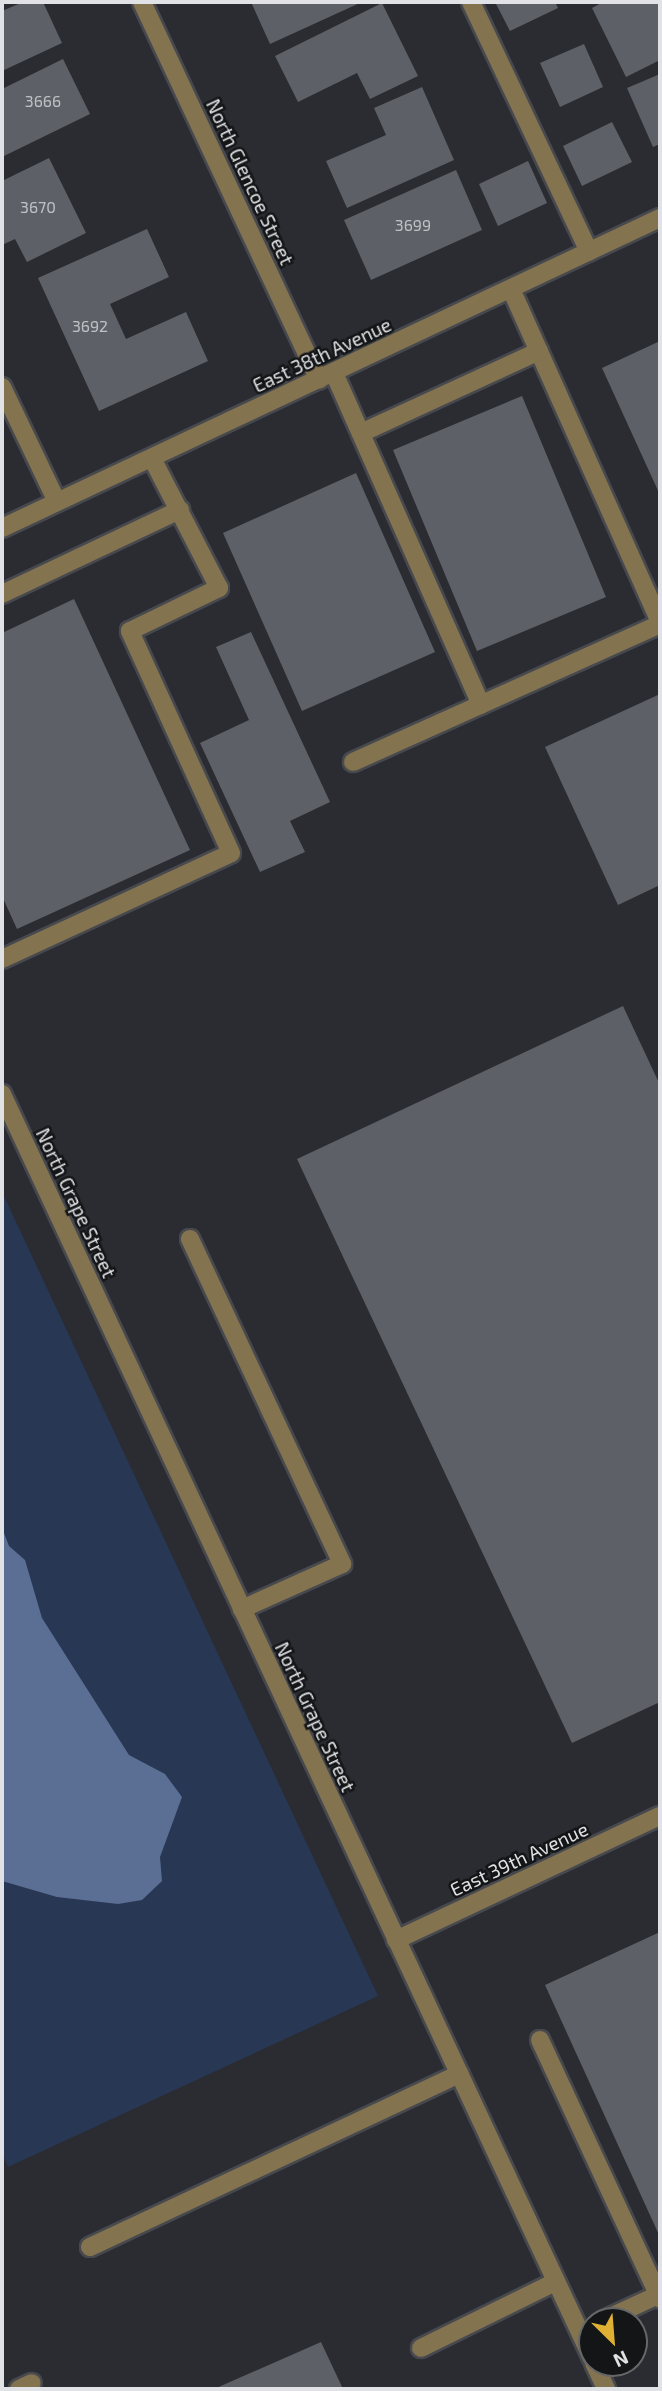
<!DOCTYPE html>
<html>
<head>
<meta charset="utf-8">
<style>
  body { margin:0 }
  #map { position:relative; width:662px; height:2391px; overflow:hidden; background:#2a2c31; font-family:"Exo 2",sans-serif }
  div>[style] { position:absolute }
  .green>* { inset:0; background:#283754 }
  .water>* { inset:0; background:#5b6f94 }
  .building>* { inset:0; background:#5d6066 }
  .roads { filter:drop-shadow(2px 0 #47494e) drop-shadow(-2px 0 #47494e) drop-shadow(0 2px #47494e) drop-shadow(0 -2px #47494e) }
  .minor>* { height:18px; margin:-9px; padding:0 9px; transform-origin:9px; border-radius:9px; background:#84734f }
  span { translate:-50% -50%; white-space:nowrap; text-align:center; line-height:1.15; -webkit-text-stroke:5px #131517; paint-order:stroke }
  .number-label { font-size:16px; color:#bfc2c5 }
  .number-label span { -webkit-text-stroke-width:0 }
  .street-label { font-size:19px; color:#e0e2e5 }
  .frame { position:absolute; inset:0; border:4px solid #e0e2e5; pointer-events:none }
  .north { position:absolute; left:578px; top:2307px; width:70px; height:70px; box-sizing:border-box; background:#131517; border:2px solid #656769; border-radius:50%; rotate:155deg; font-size:19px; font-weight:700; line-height:28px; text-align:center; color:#e0e2e5 }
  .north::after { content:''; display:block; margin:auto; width:24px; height:32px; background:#e0b034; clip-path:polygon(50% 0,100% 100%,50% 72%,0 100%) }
</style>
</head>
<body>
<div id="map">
  <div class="green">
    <div style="clip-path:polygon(2px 1192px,378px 1996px,8px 2167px,2px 2153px)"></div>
  </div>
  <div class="water">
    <div style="clip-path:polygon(2px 1528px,9px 1546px,25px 1560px,42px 1618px,129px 1755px,165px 1774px,182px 1797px,160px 1857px,162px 1881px,142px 1900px,118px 1904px,57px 1897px,2px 1881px)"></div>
  </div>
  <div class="building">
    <div style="clip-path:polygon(23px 2px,43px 2px,62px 43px,2px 71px,2px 11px)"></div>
    <div style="clip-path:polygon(251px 2px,362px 2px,270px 44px)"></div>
    <div style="clip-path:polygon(495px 2px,555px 2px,558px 8px,510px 31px)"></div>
    <div style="clip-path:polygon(603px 2px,660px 2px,660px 60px,626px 77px,592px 8px)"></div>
    <div style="clip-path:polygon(382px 3px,418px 76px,370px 99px,357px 73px,298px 102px,275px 56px)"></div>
    <div style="clip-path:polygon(584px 44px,603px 87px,560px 107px,540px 63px)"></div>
    <div style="clip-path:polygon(63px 59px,90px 114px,2px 157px,2px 89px)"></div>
    <div style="clip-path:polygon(660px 74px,660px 144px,653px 147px,627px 88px)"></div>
    <div style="clip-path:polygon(422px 87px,454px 160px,347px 208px,326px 161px,386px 135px,374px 108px)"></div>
    <div style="clip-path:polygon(612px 122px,632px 162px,582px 186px,563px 146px)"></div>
    <div style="clip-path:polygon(49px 158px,86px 233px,27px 262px,15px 239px,2px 245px,2px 181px)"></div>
    <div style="clip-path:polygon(528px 161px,547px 203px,498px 226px,479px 184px)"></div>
    <div style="clip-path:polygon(456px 170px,482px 230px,371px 280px,344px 220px)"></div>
    <div style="clip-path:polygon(147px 229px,169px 277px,110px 304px,126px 339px,186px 312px,208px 361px,99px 411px,38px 278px)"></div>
    <div style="clip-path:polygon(660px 341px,660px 495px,602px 368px)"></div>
    <div style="clip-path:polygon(522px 396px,606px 597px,477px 651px,393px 450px)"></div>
    <div style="clip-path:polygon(356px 473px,435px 652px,302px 711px,223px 533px)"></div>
    <div style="clip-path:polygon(74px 599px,190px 850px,17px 929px,2px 896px,2px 633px)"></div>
    <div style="clip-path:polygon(251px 632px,330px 802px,290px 821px,305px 852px,260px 872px,200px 743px,249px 720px,216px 647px)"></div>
    <div style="clip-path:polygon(660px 694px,660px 885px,618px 905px,545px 747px)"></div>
    <div style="clip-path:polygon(623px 1006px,660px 1085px,660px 1702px,572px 1743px,297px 1159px)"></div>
    <div style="clip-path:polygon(660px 1932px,660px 2237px,545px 1985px)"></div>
    <div style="clip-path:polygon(321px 2342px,343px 2389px,214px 2389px)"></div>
  </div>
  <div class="roads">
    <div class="minor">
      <div style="left:142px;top:2px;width:417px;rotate:64.9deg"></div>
      <div style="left:471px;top:2px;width:276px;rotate:64.7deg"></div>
      <div style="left:511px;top:289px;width:365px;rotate:65.9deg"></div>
      <div style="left:334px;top:373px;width:363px;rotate:66.1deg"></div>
      <div style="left:2px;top:387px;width:127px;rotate:64.4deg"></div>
      <div style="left:361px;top:433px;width:196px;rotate:-24.7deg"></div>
      <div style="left:2px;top:528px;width:727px;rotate:-25.23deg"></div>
      <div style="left:2px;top:594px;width:197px;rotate:-25.3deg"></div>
      <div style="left:353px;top:762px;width:337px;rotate:-24.2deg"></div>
      <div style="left:2px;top:959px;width:252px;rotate:-24.8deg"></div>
      <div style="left:231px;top:853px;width:244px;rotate:-114.5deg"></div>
      <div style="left:130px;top:631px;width:99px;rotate:-25.8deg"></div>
      <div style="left:219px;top:588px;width:146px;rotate:-117.3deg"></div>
      <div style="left:2px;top:1094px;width:1395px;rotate:64.98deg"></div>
      <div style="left:190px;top:1239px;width:359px;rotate:64.9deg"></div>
      <div style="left:342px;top:1564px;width:110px;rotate:155.8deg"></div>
      <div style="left:396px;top:1940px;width:292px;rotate:-25.2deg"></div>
      <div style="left:540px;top:2040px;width:285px;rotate:65.1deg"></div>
      <div style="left:90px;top:2247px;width:408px;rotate:-25.1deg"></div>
      <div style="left:602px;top:2321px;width:62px;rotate:-24.9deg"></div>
      <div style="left:421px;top:2348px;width:149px;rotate:-26.2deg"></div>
      <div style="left:594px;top:2363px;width:29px;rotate:65deg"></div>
      <div style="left:19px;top:2389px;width:14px;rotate:-25deg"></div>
    </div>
  </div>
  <div class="number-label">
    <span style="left:43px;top:101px">3666</span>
    <span style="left:38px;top:207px">3670</span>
    <span style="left:413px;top:225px">3699</span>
    <span style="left:90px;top:326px">3692</span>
  </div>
  <div class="street-label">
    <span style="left:250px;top:182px;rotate:65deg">North Glencoe Street</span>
    <span style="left:322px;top:355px;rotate:-25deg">East 38th Avenue</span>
    <span style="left:76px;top:1203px;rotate:65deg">North Grape Street</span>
    <span style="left:315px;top:1717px;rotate:65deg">North Grape Street</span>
    <span style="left:519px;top:1859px;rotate:-25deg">East 39th Avenue</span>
  </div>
  <div class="frame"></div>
  <div class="north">N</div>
</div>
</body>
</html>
